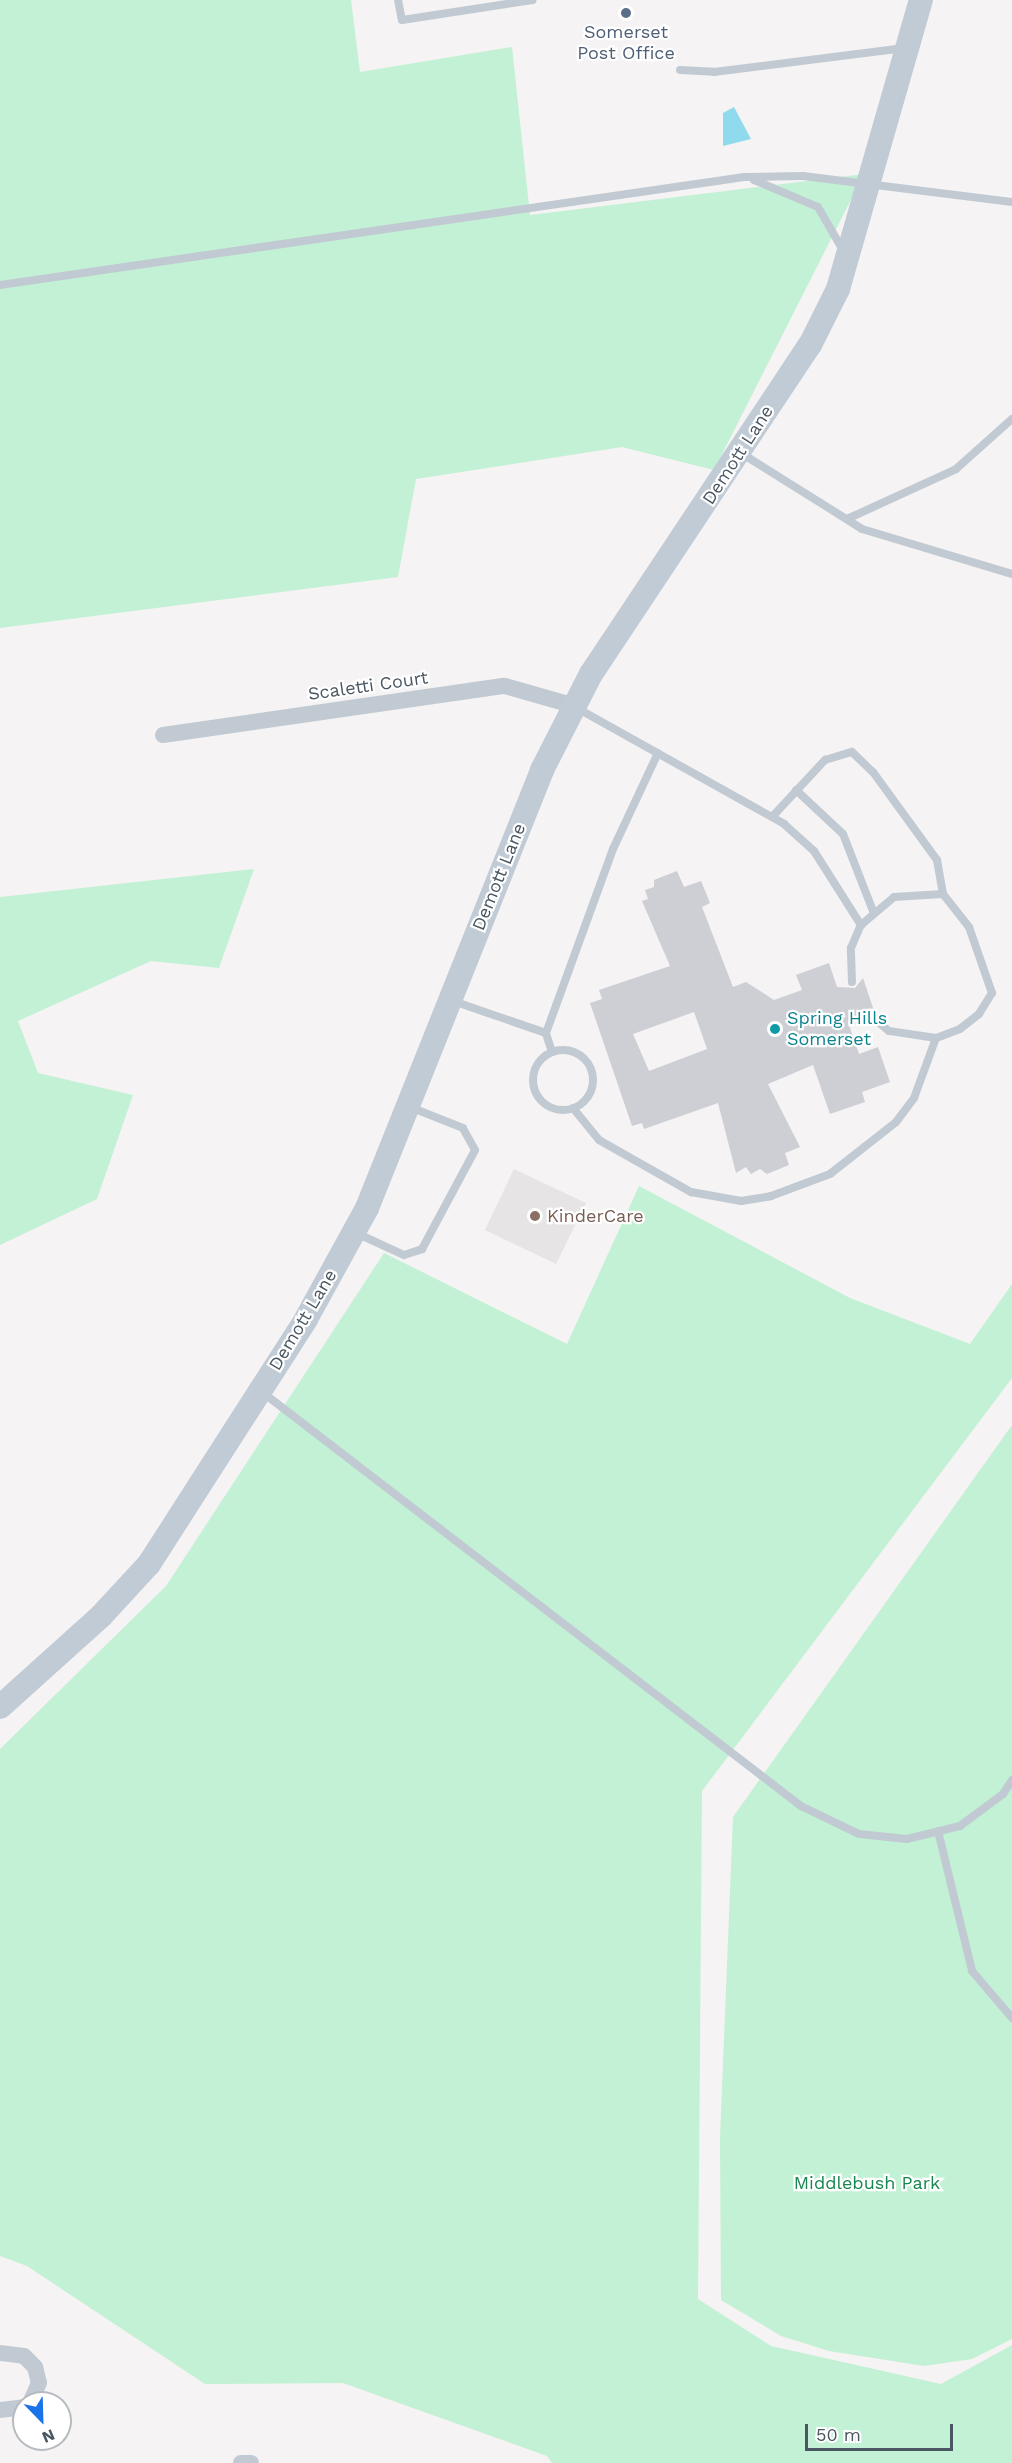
<!DOCTYPE html>
<html>
<head>
<meta charset="utf-8">
<style>
  body { margin:0 }
  #map { position:relative; width:1012px; height:2463px; overflow:hidden; background:#f5f3f3; font-family:"Work Sans",sans-serif }
  div>[style] { position:absolute }
  .education>* { inset:0; background:#e6e4e5 }
  .green>* { inset:0; background:#c3f1d5 }
  .water>* { inset:0; background:#90daee }
  .building>* { inset:0; background:#cdcfd5 }
  .lane>* { height:8px; margin:-4px; padding:0 4px; transform-origin:4px; border-radius:4px; background:#c1cad2 }
  .lane>.ring { margin:-4px; padding:0; box-sizing:content-box; background:none; border:8px solid #c1cad2; border-radius:50% }
  .street>* { height:16px; margin:-8px; padding:0 8px; transform-origin:8px; border-radius:8px; background:#c1cad2 }
  .secondary>* { height:24px; margin:-12px; padding:0 12px; transform-origin:12px; border-radius:12px; background:#c1cbd6 }
  .dots>* { width:16px; height:16px; translate:-50% -50%; box-sizing:border-box; border:3px solid #fff; border-radius:50% }
  span { translate:-50% -50%; white-space:nowrap; text-align:center; line-height:1.15; -webkit-text-stroke:4.5px #fff; paint-order:stroke }
  .service-label { font-size:18px; color:#4e5e75 }
  .street-label { font-size:18px; color:#4a5661 }
  .culture-label { font-size:18px; color:#0d838f }
  .left { translate:0 -50%; text-align:left }
  .education-label { font-size:18px; color:#785e54 }
  .park-label { font-size:18px; color:#17864f }
  .north { position:absolute; left:12px; top:2391px; width:60px; height:60px; box-sizing:border-box; background:#fff; border:2px solid #b7bbc0; border-radius:50%; rotate:157deg; font-size:16px; font-weight:700; line-height:24px; text-align:center; color:#4a5661 }
  .north::after { content:''; display:block; margin:auto; width:21px; height:27px; background:#1a73e8; clip-path:polygon(50% 0,100% 100%,50% 72%,0 100%) }
  .scale { position:absolute; left:805px; top:2424px; width:148px; height:27px; box-sizing:border-box; border:3px solid #4a5661; border-top:0; padding-left:8px; font-size:18px; line-height:21px; white-space:nowrap; color:#4a5661; -webkit-text-stroke:4px #fff; paint-order:stroke }
</style>
</head>
<body>
<div id="map">
  <div class="education">
    <div style="clip-path:polygon(514px 1169px,586px 1203px,556px 1264px,485px 1230px)"></div>
  </div>
  <div class="green">
    <div style="clip-path:polygon(0 0,351px 0,360px 72px,512px 47px,530px 215px,864px 174px,714px 470px,622px 447px,416px 479px,398px 577px,0 628px)"></div>
    <div style="clip-path:polygon(254px 869px,219px 968px,151px 961px,18px 1021px,38px 1073px,133px 1095px,97px 1199px,0 1245px,0 897px)"></div>
    <div style="clip-path:polygon(639px 1186px,850px 1298px,970px 1344px,1012px 1284px,1012px 1378px,702px 1791px,698px 2299px,771px 2346px,941px 2384px,1012px 2345px,1012px 2463px,552px 2463px,547px 2456px,343px 2383px,205px 2384px,27px 2266px,0 2256px,0 1749px,166px 1586px,384px 1253px,567px 1344px)"></div>
    <div style="clip-path:polygon(1012px 1425px,1012px 2339px,972px 2359px,924px 2366px,829px 2351px,781px 2336px,721px 2300px,720px 2138px,733px 1817px)"></div>
  </div>
  <div class="water">
    <div style="clip-path:polygon(734px 107px,751px 139px,723px 146px,723px 113px)"></div>
  </div>
  <div class="building">
    <div style="clip-path:polygon(evenodd,677px 871px,684px 887px,701px 881px,710px 903px,702px 907px,733px 987px,746px 982px,774px 1000px,802px 990px,796px 975px,829px 963px,837px 987px,855px 988px,863px 978px,874px 1011px,866px 1009px,863px 1017px,848px 1022px,859px 1054px,878px 1047px,890px 1082px,862px 1092px,865px 1102px,830px 1114px,813px 1065px,768px 1084px,800px 1147px,785px 1153px,789px 1165px,767px 1174px,760px 1169px,751px 1174px,746px 1167px,736px 1173px,718px 1103px,644px 1129px,642px 1123px,632px 1126px,590px 1003px,602px 999px,599px 990px,670px 966px,642px 901px,648px 899px,645px 890px,654px 887px,654px 880px,677px 871px,694px 1012px,707px 1049px,649px 1071px,633px 1034px,694px 1012px)"></div>
  </div>
  <div class="lane">
    <div style="left:398px;top:0;width:20px;rotate:79deg"></div>
    <div style="left:402px;top:20px;width:132px;rotate:-8.7deg"></div>
    <div style="left:680px;top:70px;width:34px;rotate:3deg"></div>
    <div style="left:714px;top:72px;width:192px;rotate:-7.2deg"></div>
    <div style="left:754px;top:180px;width:69px;rotate:22.9deg"></div>
    <div style="left:818px;top:207px;width:52px;rotate:60deg"></div>
    <div style="left:0;top:285px;width:752px;rotate:-8.26deg"></div>
    <div style="left:744px;top:177px;width:59px;rotate:-1deg"></div>
    <div style="left:803px;top:176px;width:211px;rotate:7.1deg"></div>
    <div style="left:741px;top:453px;width:143px;rotate:32.1deg"></div>
    <div style="left:862px;top:529px;width:157px;rotate:16.7deg"></div>
    <div style="left:847px;top:519px;width:120px;rotate:-24.6deg"></div>
    <div style="left:956px;top:469px;width:75px;rotate:-41.8deg"></div>
    <div style="left:575px;top:707px;width:240px;rotate:29.2deg"></div>
    <div style="left:784px;top:824px;width:40px;rotate:42deg"></div>
    <div style="left:814px;top:851px;width:88px;rotate:57.6deg"></div>
    <div style="left:796px;top:790px;width:64px;rotate:43.1deg"></div>
    <div style="left:843px;top:834px;width:83px;rotate:68.7deg"></div>
    <div style="left:772px;top:817px;width:78px;rotate:-47.1deg"></div>
    <div style="left:825px;top:760px;width:28px;rotate:-17deg"></div>
    <div style="left:852px;top:752px;width:29px;rotate:44deg"></div>
    <div style="left:873px;top:772px;width:109px;rotate:54deg"></div>
    <div style="left:937px;top:860px;width:35px;rotate:80deg"></div>
    <div style="left:852px;top:982px;width:34px;rotate:-92deg"></div>
    <div style="left:851px;top:948px;width:25px;rotate:-67deg"></div>
    <div style="left:861px;top:925px;width:43px;rotate:-40.3deg"></div>
    <div style="left:894px;top:897px;width:49px;rotate:-3.5deg"></div>
    <div style="left:943px;top:894px;width:42px;rotate:51.8deg"></div>
    <div style="left:969px;top:927px;width:70px;rotate:70.8deg"></div>
    <div style="left:992px;top:993px;width:25px;rotate:122deg"></div>
    <div style="left:979px;top:1014px;width:24px;rotate:142deg"></div>
    <div style="left:960px;top:1029px;width:26px;rotate:159deg"></div>
    <div style="left:936px;top:1038px;width:48px;rotate:-171.5deg"></div>
    <div style="left:889px;top:1031px;width:26px;rotate:-141deg"></div>
    <div style="left:453px;top:1001px;width:98px;rotate:19deg"></div>
    <div class="ring" style="left:533px;top:1050px;width:52px;height:52px"></div>
    <div style="left:552px;top:1052px;width:20px;rotate:-108deg"></div>
    <div style="left:546px;top:1033px;width:196px;rotate:-70deg"></div>
    <div style="left:613px;top:849px;width:106px;rotate:-64.9deg"></div>
    <div style="left:573px;top:1108px;width:41px;rotate:50.9deg"></div>
    <div style="left:599px;top:1140px;width:106px;rotate:29.5deg"></div>
    <div style="left:691px;top:1192px;width:51px;rotate:10.2deg"></div>
    <div style="left:741px;top:1201px;width:30px;rotate:-9deg"></div>
    <div style="left:771px;top:1196px;width:63px;rotate:-20.4deg"></div>
    <div style="left:830px;top:1174px;width:84px;rotate:-38.2deg"></div>
    <div style="left:896px;top:1122px;width:30px;rotate:-53deg"></div>
    <div style="left:914px;top:1098px;width:64px;rotate:-69.9deg"></div>
    <div style="left:356px;top:1233px;width:53px;rotate:24.6deg"></div>
    <div style="left:404px;top:1255px;width:19px;rotate:-18deg"></div>
    <div style="left:422px;top:1249px;width:112px;rotate:-61.8deg"></div>
    <div style="left:475px;top:1150px;width:25px;rotate:-119deg"></div>
    <div style="left:463px;top:1128px;width:57px;rotate:-158.4deg"></div>
    <div style="left:262px;top:1392px;width:680px;rotate:37.53deg"></div>
    <div style="left:801px;top:1806px;width:64px;rotate:25.8deg"></div>
    <div style="left:859px;top:1834px;width:48px;rotate:5.9deg"></div>
    <div style="left:907px;top:1839px;width:55px;rotate:-13.8deg"></div>
    <div style="left:960px;top:1826px;width:54px;rotate:-36.7deg"></div>
    <div style="left:1003px;top:1794px;width:17px;rotate:-57deg"></div>
    <div style="left:938px;top:1831px;width:144px;rotate:76.3deg"></div>
    <div style="left:972px;top:1971px;width:62px;rotate:49.6deg"></div>
  </div>
  <div class="street">
    <div style="left:163px;top:735px;width:345px;rotate:-8.2deg"></div>
    <div style="left:505px;top:686px;width:73px;rotate:15.9deg"></div>
    <div style="left:0;top:2353px;width:24px;rotate:7deg"></div>
    <div style="left:24px;top:2356px;width:16px;rotate:45deg"></div>
    <div style="left:35px;top:2367px;width:16px;rotate:76deg"></div>
    <div style="left:39px;top:2383px;width:22px;rotate:114deg"></div>
    <div style="left:0;top:2410px;width:24px;rotate:-7deg"></div>
    <div style="left:241px;top:2463px;width:10px"></div>
  </div>
  <div class="secondary">
    <div style="left:0;top:1707px;width:136px;rotate:-42deg"></div>
    <div style="left:101px;top:1616px;width:71px;rotate:-47.3deg"></div>
    <div style="left:149px;top:1564px;width:291px;rotate:-57.3deg"></div>
    <div style="left:306px;top:1319px;width:127px;rotate:-61.2deg"></div>
    <div style="left:367px;top:1208px;width:472px;rotate:-68.2deg"></div>
    <div style="left:542px;top:770px;width:108px;rotate:-63deg"></div>
    <div style="left:591px;top:674px;width:395px;rotate:-56.4deg"></div>
    <div style="left:810px;top:345px;width:63px;rotate:-63.4deg"></div>
    <div style="left:838px;top:289px;width:301px;rotate:-74deg"></div>
  </div>
  <div class="dots">
    <div style="left:626px;top:13px;background:#5c6f8a"></div>
    <div style="left:775px;top:1029px;background:#0f9aa8"></div>
    <div style="left:535px;top:1216px;background:#8d6e63"></div>
  </div>
  <div class="service-label">
    <span style="left:626px;top:43px">Somerset<br>Post Office</span>
  </div>
  <div class="street-label">
    <span style="left:738px;top:455px;rotate:-57deg">Demott Lane</span>
    <span style="left:368px;top:686px;rotate:-8deg">Scaletti Court</span>
    <span style="left:499px;top:877px;rotate:-68deg">Demott Lane</span>
    <span style="left:303px;top:1320px;rotate:-59deg">Demott Lane</span>
  </div>
  <div class="culture-label">
    <span class="left" style="left:787px;top:1029px">Spring Hills<br>Somerset</span>
  </div>
  <div class="education-label">
    <span class="left" style="left:547px;top:1216px">KinderCare</span>
  </div>
  <div class="park-label">
    <span style="left:867px;top:2183px">Middlebush Park</span>
  </div>
  <div class="north">N</div>
  <div class="scale">50 m</div>
</div>
</body>
</html>
